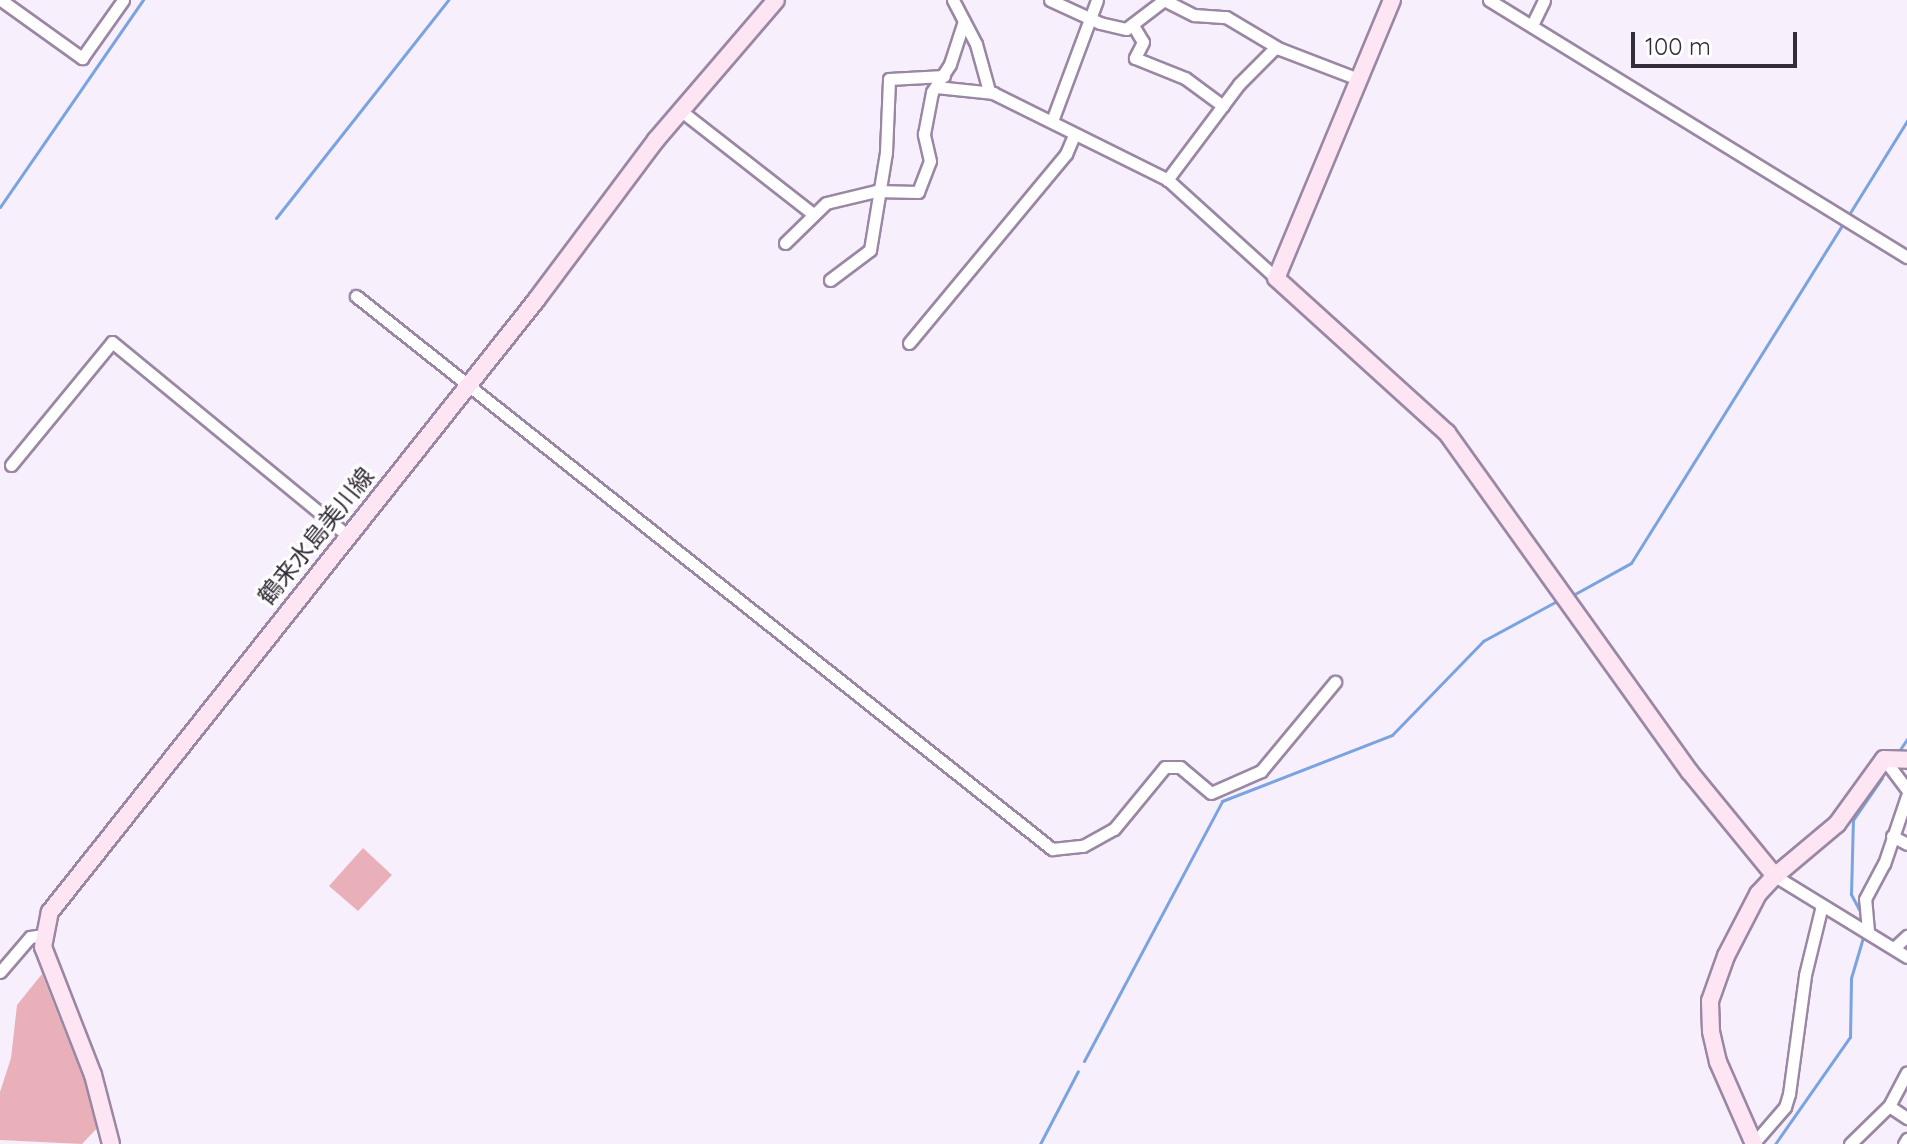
<!DOCTYPE html>
<html>
<head>
<meta charset="utf-8">
<style>
  body { margin:0 }
  #map { position:relative; width:1907px; height:1144px; overflow:hidden; background:#f7effc; font-family:Quicksand,"Noto Sans JP",sans-serif }
  div>[style] { position:absolute }
  .green>* { inset:0; background:#eab0b9 }
  .stream>* { height:3px; margin:-1.5px; padding:0 1.5px; transform-origin:1.5px; border-radius:1.5px; background:#79a3e1 }
  .roads { filter:drop-shadow(2px 0 #9a87a4) drop-shadow(-2px 0 #9a87a4) drop-shadow(0 2px #9a87a4) drop-shadow(0 -2px #9a87a4) }
  .street>* { height:11px; margin:-5.5px; padding:0 5.5px; transform-origin:5.5px; border-radius:5.5px; background:#fff }
  .secondary>* { height:16px; margin:-8px; padding:0 8px; transform-origin:8px; border-radius:8px; background:#fde5f4 }
  span { translate:-50% -50%; white-space:nowrap; text-align:center; line-height:1.15; -webkit-text-stroke:6px #fff; paint-order:stroke }
  .street-label { font-size:24px; color:#342c38 }
  .scale { position:absolute; left:1631px; top:32px; width:166px; height:36px; box-sizing:border-box; border:4px solid #342c38; border-top:0; padding-left:10px; font-size:24px; line-height:28px; white-space:nowrap; color:#342c38; -webkit-text-stroke:6px #fff; paint-order:stroke }
</style>
</head>
<body>
<div id="map">
  <div class="green">
    <div style="clip-path:polygon(363px 848px,392px 875px,358px 911px,329px 886px)"></div>
    <div style="clip-path:polygon(42px 974px,101px 1124px,82px 1144px,0 1140px,0 1092px,11px 1058px,17px 1005px)"></div>
  </div>
  <div class="stream">
    <div style="left:0;top:207px;width:252px;rotate:-55.4deg"></div>
    <div style="left:1848px;top:216px;width:112px;rotate:-58.2deg"></div>
    <div style="left:276px;top:218px;width:278px;rotate:-51.7deg"></div>
    <div style="left:1573px;top:595px;width:66px;rotate:-28.9deg"></div>
    <div style="left:1631px;top:563px;width:402px;rotate:-58deg"></div>
    <div style="left:1899px;top:751px;width:14px;rotate:-56deg"></div>
    <div style="left:1862px;top:915px;width:24px;rotate:-118deg"></div>
    <div style="left:1851px;top:894px;width:74px;rotate:-88.5deg"></div>
    <div style="left:1853px;top:820px;width:51px;rotate:-55.4deg"></div>
    <div style="left:1084px;top:1061px;width:294px;rotate:-62deg"></div>
    <div style="left:1222px;top:801px;width:182px;rotate:-21.2deg"></div>
    <div style="left:1392px;top:735px;width:131px;rotate:-45.9deg"></div>
    <div style="left:1483px;top:641px;width:84px;rotate:-28.4deg"></div>
    <div style="left:1040px;top:1144px;width:82px;rotate:-62.5deg"></div>
    <div style="left:1775px;top:1144px;width:131px;rotate:-55deg"></div>
    <div style="left:1850px;top:1037px;width:59px;rotate:-89deg"></div>
    <div style="left:1851px;top:978px;width:46px;rotate:-73.5deg"></div>
  </div>
  <div class="roads">
    <div class="street">
      <div style="left:1px;top:0;width:100px;rotate:35.6deg"></div>
      <div style="left:82px;top:58px;width:71px;rotate:-54.7deg"></div>
      <div style="left:953px;top:0;width:50px;rotate:62.4deg"></div>
      <div style="left:976px;top:44px;width:49px;rotate:74.5deg"></div>
      <div style="left:989px;top:91px;width:200px;rotate:26.4deg"></div>
      <div style="left:1168px;top:180px;width:146px;rotate:42.2deg"></div>
      <div style="left:1050px;top:0;width:55px;rotate:24.7deg"></div>
      <div style="left:1100px;top:23px;width:27px;rotate:13deg"></div>
      <div style="left:1126px;top:29px;width:48px;rotate:-37.3deg"></div>
      <div style="left:1489px;top:0;width:491px;rotate:31.6deg"></div>
      <div style="left:1168px;top:2px;width:29px;rotate:27deg"></div>
      <div style="left:1194px;top:15px;width:32px;rotate:4deg"></div>
      <div style="left:1226px;top:17px;width:63px;rotate:30.7deg"></div>
      <div style="left:1280px;top:49px;width:84px;rotate:21deg"></div>
      <div style="left:1533px;top:23px;width:25px;rotate:-64deg"></div>
      <div style="left:1134px;top:27px;width:17px;rotate:59deg"></div>
      <div style="left:1143px;top:42px;width:18px;rotate:117deg"></div>
      <div style="left:1135px;top:58px;width:54px;rotate:21.8deg"></div>
      <div style="left:1185px;top:78px;width:47px;rotate:36.4deg"></div>
      <div style="left:936px;top:87px;width:58px;rotate:5.9deg"></div>
      <div style="left:680px;top:110px;width:167px;rotate:38deg"></div>
      <div style="left:1052px;top:121px;width:129px;rotate:-69.6deg"></div>
      <div style="left:1167px;top:180px;width:120px;rotate:-53.1deg"></div>
      <div style="left:1239px;top:84px;width:52px;rotate:-45deg"></div>
      <div style="left:785px;top:243px;width:57px;rotate:-44.3deg"></div>
      <div style="left:826px;top:203px;width:51px;rotate:-13.5deg"></div>
      <div style="left:876px;top:191px;width:42px;rotate:1.4deg"></div>
      <div style="left:918px;top:192px;width:33px;rotate:-69deg"></div>
      <div style="left:930px;top:161px;width:28px;rotate:-103deg"></div>
      <div style="left:924px;top:134px;width:43px;rotate:-79.2deg"></div>
      <div style="left:932px;top:92px;width:33px;rotate:-57deg"></div>
      <div style="left:950px;top:64px;width:45px;rotate:-72deg"></div>
      <div style="left:830px;top:280px;width:50px;rotate:-36.9deg"></div>
      <div style="left:870px;top:250px;width:99px;rotate:-80.7deg"></div>
      <div style="left:886px;top:152px;width:73px;rotate:-87.6deg"></div>
      <div style="left:889px;top:79px;width:55px;rotate:-3.1deg"></div>
      <div style="left:356px;top:296px;width:889px;rotate:38.47deg"></div>
      <div style="left:1052px;top:849px;width:31px;rotate:-6deg"></div>
      <div style="left:1083px;top:846px;width:35px;rotate:-29deg"></div>
      <div style="left:1114px;top:829px;width:80px;rotate:-50.6deg"></div>
      <div style="left:1165px;top:767px;width:15px"></div>
      <div style="left:1180px;top:767px;width:40px;rotate:40deg"></div>
      <div style="left:1211px;top:793px;width:55px;rotate:-23.7deg"></div>
      <div style="left:1261px;top:771px;width:116px;rotate:-50.3deg"></div>
      <div style="left:909px;top:343px;width:246px;rotate:-50.3deg"></div>
      <div style="left:1066px;top:154px;width:21px;rotate:-67deg"></div>
      <div style="left:11px;top:465px;width:159px;rotate:-50.6deg"></div>
      <div style="left:112px;top:342px;width:306px;rotate:39.4deg"></div>
      <div style="left:1884px;top:759px;width:39px;rotate:53deg"></div>
      <div style="left:1892px;top:836px;width:17px;rotate:28deg"></div>
      <div style="left:1775px;top:876px;width:155px;rotate:31.5deg"></div>
      <div style="left:1868px;top:931px;width:32px;rotate:-95deg"></div>
      <div style="left:1865px;top:899px;width:40px;rotate:-62deg"></div>
      <div style="left:1884px;top:864px;width:72px;rotate:-71.3deg"></div>
      <div style="left:1894px;top:948px;width:18px;rotate:-43deg"></div>
      <div style="left:0;top:972px;width:46px;rotate:-49.4deg"></div>
      <div style="left:30px;top:937px;width:12px;rotate:-9deg"></div>
      <div style="left:1889px;top:1106px;width:22px;rotate:34deg"></div>
      <div style="left:1753px;top:1144px;width:49px;rotate:-49.1deg"></div>
      <div style="left:1785px;top:1107px;width:14px;rotate:-73deg"></div>
      <div style="left:1789px;top:1094px;width:120px;rotate:-82.3deg"></div>
      <div style="left:1805px;top:975px;width:72px;rotate:-76.3deg"></div>
      <div style="left:1850px;top:1144px;width:54px;rotate:-44.3deg"></div>
      <div style="left:1889px;top:1106px;width:38px;rotate:-62deg"></div>
      <div style="left:1904px;top:1144px;width:6px;rotate:-59deg"></div>
    </div>
    <div class="secondary">
      <div style="left:1392px;top:0;width:301px;rotate:112.6deg"></div>
      <div style="left:1276px;top:278px;width:231px;rotate:42.2deg"></div>
      <div style="left:1447px;top:433px;width:416px;rotate:54.4deg"></div>
      <div style="left:1689px;top:771px;width:136px;rotate:50.7deg"></div>
      <div style="left:111px;top:1144px;width:71px;rotate:-104.6deg"></div>
      <div style="left:93px;top:1075px;width:137px;rotate:-111.3deg"></div>
      <div style="left:43px;top:947px;width:36px;rotate:-79deg"></div>
      <div style="left:50px;top:912px;width:783px;rotate:-51.53deg"></div>
      <div style="left:537px;top:299px;width:199px;rotate:-53.2deg"></div>
      <div style="left:656px;top:140px;width:184px;rotate:-49.4deg"></div>
      <div style="left:1754px;top:1144px;width:90px;rotate:-113.7deg"></div>
      <div style="left:1718px;top:1062px;width:32px;rotate:-103deg"></div>
      <div style="left:1711px;top:1031px;width:30px;rotate:-92deg"></div>
      <div style="left:1710px;top:1001px;width:48px;rotate:-70.4deg"></div>
      <div style="left:1726px;top:956px;width:70px;rotate:-62.7deg"></div>
      <div style="left:1758px;top:894px;width:25px;rotate:-47deg"></div>
      <div style="left:1775px;top:876px;width:81px;rotate:-40deg"></div>
      <div style="left:1837px;top:824px;width:80px;rotate:-54.1deg"></div>
      <div style="left:1884px;top:759px;width:23px;rotate:2deg"></div>
    </div>
  </div>
  <div class="street-label">
    <span style="left:316px;top:536px;rotate:-51deg">鶴来水島美川線</span>
  </div>
  <div class="scale">100 m</div>
</div>
</body>
</html>
